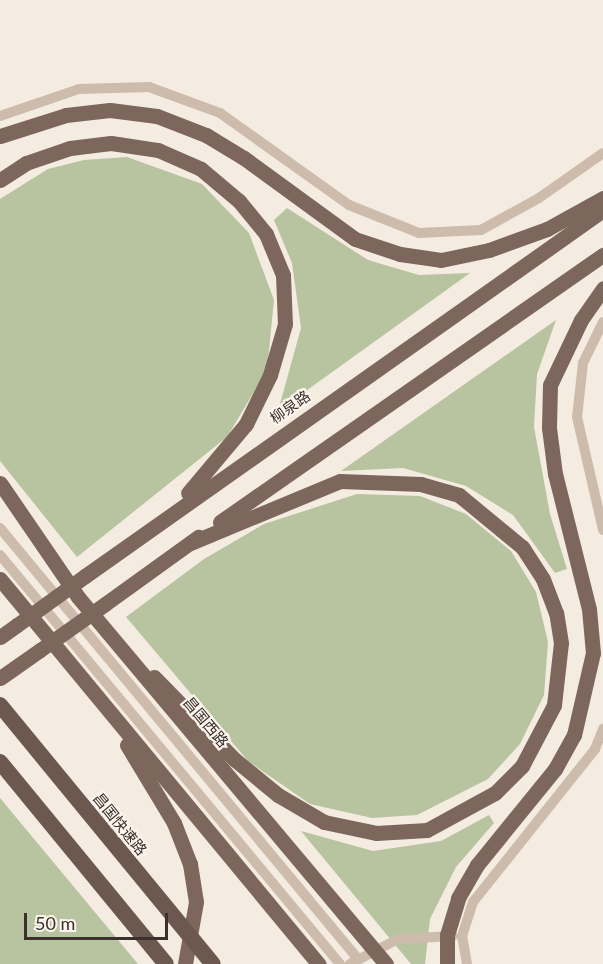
<!DOCTYPE html>
<html>
<head>
<meta charset="utf-8">
<style>
  body { margin:0 }
  #map { position:relative; width:603px; height:964px; overflow:hidden; background:#f4ebe1; font-family:Lato,"Noto Sans SC",sans-serif }
  div>[style] { position:absolute }
  .green>* { inset:0; background:#b8c4a0 }
  .service>* { height:10px; margin:-5px; padding:0 5px; transform-origin:5px; border-radius:5px; background:#cdbbac }
  .primary>* { height:15px; margin:-7.5px; padding:0 7.5px; transform-origin:7.5px; border-radius:7.5px; background:#7d675c }
  .trunk>* { height:16px; margin:-8px; padding:0 8px; transform-origin:8px; border-radius:8px; background:#6c584f }
  .primary-bridge>* { height:15px; margin:-7.5px; padding:0 7.5px; transform-origin:7.5px; border-radius:7.5px; background:#7d675c }
  .trunk-bridge>* { height:16px; margin:-8px; padding:0 8px; transform-origin:8px; border-radius:8px; background:#6c584f }
  span { translate:-50% -50%; white-space:nowrap; text-align:center; line-height:1.15; -webkit-text-stroke:4.5px #fbf5ee; paint-order:stroke }
  .street-label { font-size:15px; color:#3b302b }
  .scale { position:absolute; left:24px; top:913px; width:144px; height:27px; box-sizing:border-box; border:3px solid #3b302b; border-top:0; padding-left:8px; font-size:18px; line-height:21px; white-space:nowrap; color:#3b302b; -webkit-text-stroke:4px #fbf5ee; paint-order:stroke }
</style>
</head>
<body>
<div id="map">
  <div class="green">
    <div style="clip-path:polygon(127px 157px,202px 184px,249px 233px,274px 300px,267px 370px,227px 437px,77px 557px,0 461px,0 199px,48px 169px,84px 160px)"></div>
    <div style="clip-path:polygon(287px 208px,368px 260px,419px 275px,470px 273px,278px 411px,301px 328px,292px 263px,274px 220px)"></div>
    <div style="clip-path:polygon(556px 320px,537px 374px,534px 427px,550px 514px,567px 569px,555px 573px,513px 515px,466px 486px,403px 468px,341px 471px)"></div>
    <div style="clip-path:polygon(357px 494px,420px 496px,466px 514px,511px 551px,536px 592px,548px 642px,544px 695px,520px 744px,488px 779px,417px 815px,372px 818px,310px 804px,248px 761px,126px 617px,204px 559px,264px 524px)"></div>
    <div style="clip-path:polygon(0 798px,138px 964px,0 964px)"></div>
    <div style="clip-path:polygon(489px 815px,494px 823px,456px 867px,430px 919px,425px 964px,411px 964px,301px 831px,373px 851px,441px 841px)"></div>
  </div>
  <div class="service">
    <div style="left:0;top:116px;width:83px;rotate:-18.9deg"></div>
    <div style="left:79px;top:89px;width:70px;rotate:-1.6deg"></div>
    <div style="left:149px;top:87px;width:76px;rotate:20.1deg"></div>
    <div style="left:220px;top:113px;width:158px;rotate:35.5deg"></div>
    <div style="left:349px;top:205px;width:75px;rotate:21.8deg"></div>
    <div style="left:419px;top:233px;width:62px;rotate:-2.8deg"></div>
    <div style="left:481px;top:230px;width:66px;rotate:-28.9deg"></div>
    <div style="left:539px;top:198px;width:78px;rotate:-35.1deg"></div>
    <div style="left:603px;top:322px;width:46px;rotate:116deg"></div>
    <div style="left:583px;top:363px;width:54px;rotate:96.3deg"></div>
    <div style="left:577px;top:417px;width:116px;rotate:77deg"></div>
    <div style="left:0;top:528px;width:560px;rotate:50.29deg"></div>
    <div style="left:0;top:555px;width:532px;rotate:50.26deg"></div>
    <div style="left:350px;top:964px;width:54px;rotate:-27.5deg"></div>
    <div style="left:398px;top:939px;width:55px;rotate:-3.1deg"></div>
    <div style="left:467px;top:964px;width:28px;rotate:-100deg"></div>
    <div style="left:462px;top:936px;width:36px;rotate:-72deg"></div>
    <div style="left:473px;top:902px;width:196px;rotate:-51.4deg"></div>
    <div style="left:595px;top:749px;width:22px;rotate:-68deg"></div>
  </div>
  <div class="primary">
    <div style="left:0;top:136px;width:69px;rotate:-17.7deg"></div>
    <div style="left:66px;top:115px;width:44px;rotate:-6.5deg"></div>
    <div style="left:110px;top:110px;width:47px;rotate:7.3deg"></div>
    <div style="left:157px;top:116px;width:53px;rotate:21.2deg"></div>
    <div style="left:206px;top:135px;width:44px;rotate:31.2deg"></div>
    <div style="left:244px;top:158px;width:137px;rotate:36.1deg"></div>
    <div style="left:355px;top:239px;width:47px;rotate:18.4deg"></div>
    <div style="left:400px;top:254px;width:41px;rotate:8.3deg"></div>
    <div style="left:441px;top:260px;width:49px;rotate:-11.8deg"></div>
    <div style="left:489px;top:250px;width:62px;rotate:-19.9deg"></div>
    <div style="left:547px;top:229px;width:64px;rotate:-29deg"></div>
    <div style="left:0;top:180px;width:31px;rotate:-33deg"></div>
    <div style="left:26px;top:163px;width:46px;rotate:-18.8deg"></div>
    <div style="left:70px;top:148px;width:41px;rotate:-7deg"></div>
    <div style="left:111px;top:143px;width:48px;rotate:8.5deg"></div>
    <div style="left:158px;top:150px;width:47px;rotate:23.8deg"></div>
    <div style="left:201px;top:169px;width:50px;rotate:40.1deg"></div>
    <div style="left:239px;top:201px;width:43px;rotate:50.7deg"></div>
    <div style="left:266px;top:234px;width:44px;rotate:67.5deg"></div>
    <div style="left:283px;top:275px;width:49px;rotate:87.7deg"></div>
    <div style="left:285px;top:324px;width:53px;rotate:106.4deg"></div>
    <div style="left:270px;top:375px;width:55px;rotate:116.1deg"></div>
    <div style="left:246px;top:424px;width:90px;rotate:130deg"></div>
    <div style="left:0;top:483px;width:138px;rotate:55.6deg"></div>
    <div style="left:220px;top:522px;width:467px;rotate:-34.9deg"></div>
    <div style="left:85px;top:576px;width:634px;rotate:-35.24deg"></div>
    <div style="left:0;top:579px;width:500px;rotate:50.4deg"></div>
    <div style="left:105px;top:604px;width:115px;rotate:-35.8deg"></div>
    <div style="left:589px;top:609px;width:139px;rotate:-104.1deg"></div>
    <div style="left:555px;top:474px;width:46px;rotate:-97.4deg"></div>
    <div style="left:549px;top:428px;width:43px;rotate:-88.7deg"></div>
    <div style="left:550px;top:385px;width:72px;rotate:-64.5deg"></div>
    <div style="left:581px;top:320px;width:39px;rotate:-55deg"></div>
    <div style="left:0;top:637px;width:21px;rotate:-35deg"></div>
    <div style="left:154px;top:677px;width:115px;rotate:45.7deg"></div>
    <div style="left:234px;top:759px;width:57px;rotate:39.3deg"></div>
    <div style="left:278px;top:795px;width:53px;rotate:30.4deg"></div>
    <div style="left:324px;top:822px;width:53px;rotate:11.9deg"></div>
    <div style="left:376px;top:833px;width:51px;rotate:-3.4deg"></div>
    <div style="left:427px;top:830px;width:77px;rotate:-28.6deg"></div>
    <div style="left:495px;top:793px;width:38px;rotate:-45deg"></div>
    <div style="left:522px;top:766px;width:69px;rotate:-62.3deg"></div>
    <div style="left:554px;top:705px;width:62px;rotate:-83.6deg"></div>
    <div style="left:561px;top:643px;width:30px;rotate:-99deg"></div>
    <div style="left:556px;top:613px;width:36px;rotate:-111deg"></div>
    <div style="left:543px;top:579px;width:38px;rotate:-123deg"></div>
    <div style="left:522px;top:547px;width:82px;rotate:-140.5deg"></div>
    <div style="left:459px;top:495px;width:40px;rotate:-164deg"></div>
    <div style="left:421px;top:484px;width:81px;rotate:-177.9deg"></div>
    <div style="left:340px;top:481px;width:162px;rotate:157.5deg"></div>
    <div style="left:0;top:678px;width:49px;rotate:-35deg"></div>
    <div style="left:127px;top:745px;width:91px;rotate:58.9deg"></div>
    <div style="left:174px;top:823px;width:44px;rotate:68.7deg"></div>
    <div style="left:190px;top:864px;width:38px;rotate:81deg"></div>
    <div style="left:196px;top:902px;width:63px;rotate:100.1deg"></div>
  </div>
  <div class="trunk">
    <div style="left:0;top:762px;width:261px;rotate:50.6deg"></div>
  </div>
  <div class="primary-bridge">
    <div style="left:78px;top:597px;width:479px;rotate:50deg"></div>
    <div style="left:17px;top:625px;width:84px;rotate:-35.8deg"></div>
    <div style="left:40px;top:650px;width:80px;rotate:-35.3deg"></div>
    <div style="left:447px;top:964px;width:29px;rotate:-90deg"></div>
    <div style="left:447px;top:935px;width:39px;rotate:-73deg"></div>
    <div style="left:458px;top:898px;width:38px;rotate:-60deg"></div>
    <div style="left:477px;top:865px;width:124px;rotate:-50.9deg"></div>
    <div style="left:555px;top:769px;width:39px;rotate:-61deg"></div>
    <div style="left:574px;top:735px;width:84px;rotate:-77deg"></div>
    <div style="left:593px;top:653px;width:44px;rotate:-95.2deg"></div>
  </div>
  <div class="trunk-bridge">
    <div style="left:0;top:705px;width:335px;rotate:50.6deg"></div>
  </div>
  <div class="street-label">
    <span style="left:290px;top:407px;rotate:-35deg">柳泉路</span>
    <span style="left:206px;top:722px;rotate:50deg">昌国西路</span>
    <span style="left:120px;top:824px;rotate:51deg">昌国快速路</span>
  </div>
  <div class="scale">50 m</div>
</div>
</body>
</html>
